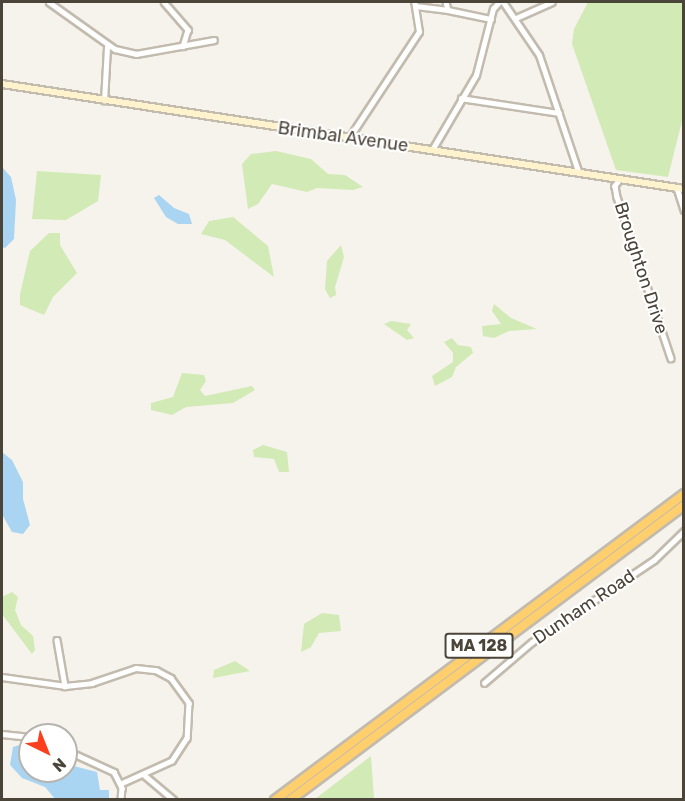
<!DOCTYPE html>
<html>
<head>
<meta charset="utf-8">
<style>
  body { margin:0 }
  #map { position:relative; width:685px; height:801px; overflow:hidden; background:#f6f3ec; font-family:Rubik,sans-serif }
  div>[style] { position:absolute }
  .green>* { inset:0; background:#d2eab5 }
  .water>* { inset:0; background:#a9d4f2 }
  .roads { filter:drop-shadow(2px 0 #c2bbae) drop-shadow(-2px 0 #c2bbae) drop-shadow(0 2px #c2bbae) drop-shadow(0 -2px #c2bbae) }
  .minor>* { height:4.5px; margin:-2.25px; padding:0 2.25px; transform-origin:2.25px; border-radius:2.25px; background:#fff }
  .tertiary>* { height:5px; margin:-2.5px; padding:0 2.5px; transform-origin:2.5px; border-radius:2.5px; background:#fff }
  .secondary>* { height:6px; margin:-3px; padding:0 3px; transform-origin:3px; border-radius:3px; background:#fff3cd }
  .motorway>* { height:8px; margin:-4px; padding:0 4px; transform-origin:4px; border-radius:4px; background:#ffcf6e }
  span { translate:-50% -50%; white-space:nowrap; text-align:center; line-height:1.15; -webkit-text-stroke:4.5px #fff; paint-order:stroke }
  .shield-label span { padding:2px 4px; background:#fff; border:2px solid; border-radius:4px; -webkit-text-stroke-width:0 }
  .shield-label { font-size:16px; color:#4b4439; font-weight:700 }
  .street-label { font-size:18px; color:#4b4439 }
  .frame { position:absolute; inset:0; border:3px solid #4b4439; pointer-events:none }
  .north { position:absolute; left:18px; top:723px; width:60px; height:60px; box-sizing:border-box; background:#fff; border:2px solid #b7b4b0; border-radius:50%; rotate:137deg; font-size:16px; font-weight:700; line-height:24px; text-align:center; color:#4b4439 }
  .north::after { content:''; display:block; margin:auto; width:21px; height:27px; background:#fc3f1d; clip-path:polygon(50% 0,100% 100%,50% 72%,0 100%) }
</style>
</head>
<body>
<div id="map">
  <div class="green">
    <div style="clip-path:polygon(588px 2px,683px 2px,683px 117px,668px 177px,616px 170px,572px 44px,574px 29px)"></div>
    <div style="clip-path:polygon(276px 151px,311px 159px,328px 174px,345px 175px,363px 187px,353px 190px,317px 188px,307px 192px,272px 184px,258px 204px,248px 209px,242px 164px,251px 154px)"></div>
    <div style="clip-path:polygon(37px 171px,101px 175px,98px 201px,66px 220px,32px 219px)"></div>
    <div style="clip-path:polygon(233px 217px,268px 246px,274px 277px,225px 240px,201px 234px,209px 221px)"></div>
    <div style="clip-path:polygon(49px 233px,60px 233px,60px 245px,77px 273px,53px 297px,44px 315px,20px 305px,20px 294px,30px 251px)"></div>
    <div style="clip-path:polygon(341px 245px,344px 257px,335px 287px,336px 295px,330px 298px,325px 289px,327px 261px)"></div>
    <div style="clip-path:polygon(494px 304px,511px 318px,537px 329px,509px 331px,494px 338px,483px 336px,482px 326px,501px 324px,492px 311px)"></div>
    <div style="clip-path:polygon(391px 321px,411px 324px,407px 330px,414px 338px,407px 340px,384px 324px)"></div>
    <div style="clip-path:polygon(452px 338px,458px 345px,471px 347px,473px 353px,456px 367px,452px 377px,435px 386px,432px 376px,453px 362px,453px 353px,444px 342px)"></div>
    <div style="clip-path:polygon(182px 373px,204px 375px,206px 381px,200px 390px,205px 396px,252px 386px,255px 390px,233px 403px,186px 407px,172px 415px,151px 410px,151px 403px,173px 397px)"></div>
    <div style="clip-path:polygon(263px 445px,287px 452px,289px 472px,279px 472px,274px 459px,254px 457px,253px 450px)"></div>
    <div style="clip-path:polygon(12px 592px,18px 597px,15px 610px,21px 625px,33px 636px,35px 650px,32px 654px,2px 614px,2px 597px)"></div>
    <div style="clip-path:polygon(322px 613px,339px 615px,341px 631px,319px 633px,311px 647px,301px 652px,304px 624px)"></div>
    <div style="clip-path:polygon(235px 661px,250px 671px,213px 678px,214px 670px)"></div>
    <div style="clip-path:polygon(371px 756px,374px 799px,315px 799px)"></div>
  </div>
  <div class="water">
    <div style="clip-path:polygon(2px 167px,11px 177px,16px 200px,14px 239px,5px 248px,2px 247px)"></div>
    <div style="clip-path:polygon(159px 195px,174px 208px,189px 214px,192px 224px,178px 224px,166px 217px,154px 198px)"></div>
    <div style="clip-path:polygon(2px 452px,12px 460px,23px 482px,23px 499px,30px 525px,23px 534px,12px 532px,3px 516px)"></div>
    <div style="clip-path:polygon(23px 744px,30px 748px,30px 771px,66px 771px,66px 764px,97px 772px,100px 790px,109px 790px,109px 799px,55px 799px,45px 787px,22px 778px,10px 765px,13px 747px)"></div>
  </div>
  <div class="roads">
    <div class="minor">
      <div style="left:49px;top:2px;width:81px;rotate:35.5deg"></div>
      <div style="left:115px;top:49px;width:22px;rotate:13deg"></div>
      <div style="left:136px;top:54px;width:79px;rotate:-10.2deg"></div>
      <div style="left:164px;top:2px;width:37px;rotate:49deg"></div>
      <div style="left:188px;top:30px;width:17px;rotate:107deg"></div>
      <div style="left:446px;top:2px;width:8px;rotate:76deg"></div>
      <div style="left:448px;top:10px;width:44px;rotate:11.8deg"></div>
      <div style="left:416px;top:6px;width:32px;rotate:7deg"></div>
      <div style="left:516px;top:18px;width:39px;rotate:-24deg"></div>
      <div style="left:461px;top:98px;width:99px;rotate:8.7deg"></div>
      <div style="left:104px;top:101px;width:54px;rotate:-86.8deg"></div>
      <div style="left:349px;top:138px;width:127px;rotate:-56.6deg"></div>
      <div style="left:419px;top:32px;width:30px;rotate:-99deg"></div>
      <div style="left:432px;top:150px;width:87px;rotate:-59.6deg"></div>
      <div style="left:476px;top:75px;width:68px;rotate:-75.6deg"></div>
      <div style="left:493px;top:9px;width:9px;rotate:-49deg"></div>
      <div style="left:620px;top:179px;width:9px;rotate:126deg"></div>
      <div style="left:615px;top:186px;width:11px;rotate:80deg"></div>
      <div style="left:617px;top:197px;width:170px;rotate:71.5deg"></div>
      <div style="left:677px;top:188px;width:23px;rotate:72deg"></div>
      <div style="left:57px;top:640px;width:47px;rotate:80.1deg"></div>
      <div style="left:2px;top:677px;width:64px;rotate:8.1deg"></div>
      <div style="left:65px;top:686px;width:27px;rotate:-6deg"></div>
      <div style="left:92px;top:683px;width:46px;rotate:-18.8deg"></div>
      <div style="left:136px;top:668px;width:20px;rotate:6deg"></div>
      <div style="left:156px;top:670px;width:17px;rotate:28deg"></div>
      <div style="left:171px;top:678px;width:31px;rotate:54deg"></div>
      <div style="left:189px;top:703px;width:35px;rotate:93deg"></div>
      <div style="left:187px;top:738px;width:27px;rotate:123deg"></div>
      <div style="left:172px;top:761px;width:56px;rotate:155.7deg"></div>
      <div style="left:484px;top:683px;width:63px;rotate:-40.5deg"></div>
      <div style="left:532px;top:642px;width:147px;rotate:-33.9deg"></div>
      <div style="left:654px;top:560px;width:42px;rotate:-44deg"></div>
      <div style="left:2px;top:734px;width:28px;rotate:6deg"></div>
      <div style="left:66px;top:750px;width:53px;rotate:24.6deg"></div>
      <div style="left:114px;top:772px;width:18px;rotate:63deg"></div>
      <div style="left:122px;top:788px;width:12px;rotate:95deg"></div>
      <div style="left:143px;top:774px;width:40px;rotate:40deg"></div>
    </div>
    <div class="tertiary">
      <div style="left:503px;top:2px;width:64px;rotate:55.8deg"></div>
      <div style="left:539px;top:55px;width:122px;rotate:71.4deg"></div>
    </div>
    <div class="secondary">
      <div style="left:2px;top:84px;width:690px;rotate:8.75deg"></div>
    </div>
    <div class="motorway">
      <div style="left:275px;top:800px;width:511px;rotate:-36.8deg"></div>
      <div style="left:290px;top:800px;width:492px;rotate:-36.8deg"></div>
    </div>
  </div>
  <div class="shield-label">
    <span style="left:479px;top:646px">MA 128</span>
  </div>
  <div class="street-label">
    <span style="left:343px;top:137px;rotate:8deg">Brimbal Avenue</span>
    <span style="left:641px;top:268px;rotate:72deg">Broughton Drive</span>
    <span style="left:584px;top:607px;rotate:-34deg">Dunham Road</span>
  </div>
  <div class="frame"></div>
  <div class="north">N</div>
</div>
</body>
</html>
